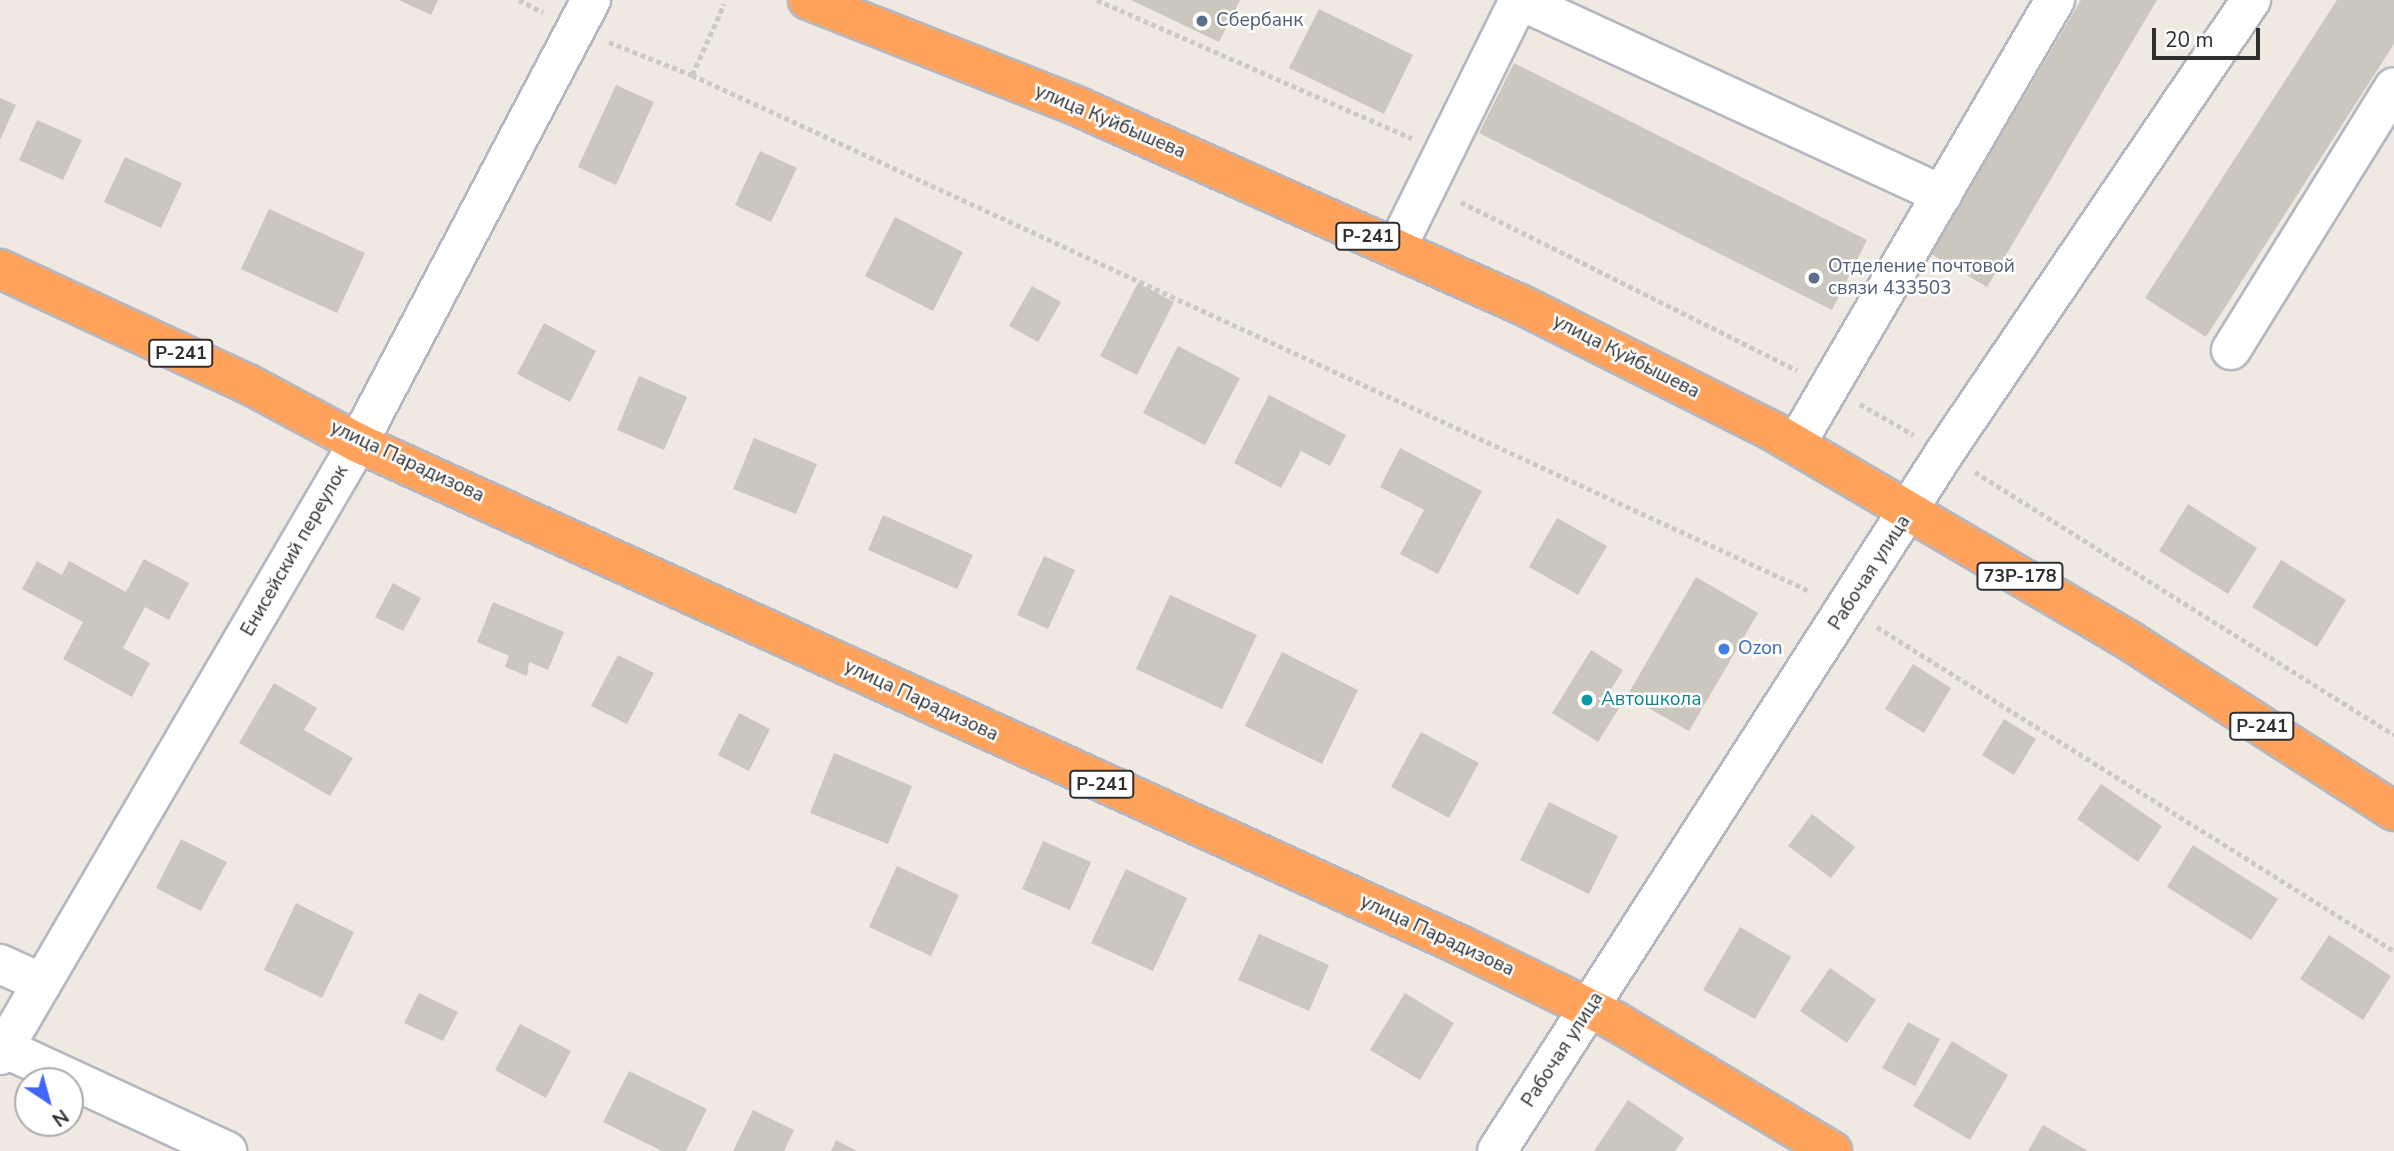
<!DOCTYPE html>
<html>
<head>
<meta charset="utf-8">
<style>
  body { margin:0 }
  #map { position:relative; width:2394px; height:1151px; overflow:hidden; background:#efe9e1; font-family:"Nunito Sans",sans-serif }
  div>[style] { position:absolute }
  .building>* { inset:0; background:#cbc7bf }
  .path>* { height:4.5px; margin-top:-2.25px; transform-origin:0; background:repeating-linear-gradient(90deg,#c9c9c9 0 5px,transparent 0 8.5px) }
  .roads { filter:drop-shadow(2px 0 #b4b7c1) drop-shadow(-2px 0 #b4b7c1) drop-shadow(0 2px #b4b7c1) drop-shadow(0 -2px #b4b7c1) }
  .minor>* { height:38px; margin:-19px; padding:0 19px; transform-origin:19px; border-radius:19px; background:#fff }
  .highway>* { height:38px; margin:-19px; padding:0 19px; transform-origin:19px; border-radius:19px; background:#ffa35c }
  .dots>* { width:19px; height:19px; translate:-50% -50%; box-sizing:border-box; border:4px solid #fff; border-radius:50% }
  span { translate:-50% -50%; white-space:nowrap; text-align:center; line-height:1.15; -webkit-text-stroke:5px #fff; paint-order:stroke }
  .shield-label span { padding:2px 5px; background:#fff; border:2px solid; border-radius:5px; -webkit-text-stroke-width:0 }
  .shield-label { font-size:18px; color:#2e2e2e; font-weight:700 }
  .service-label { font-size:19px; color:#4e5e75 }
  .left { translate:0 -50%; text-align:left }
  .street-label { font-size:19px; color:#2e2e2e }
  .shop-label { font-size:19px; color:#366cbe }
  .culture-label { font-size:19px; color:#0d838f }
  .north { position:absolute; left:14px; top:1067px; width:70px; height:70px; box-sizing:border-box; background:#fff; border:2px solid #ababab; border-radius:50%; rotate:144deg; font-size:19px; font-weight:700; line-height:28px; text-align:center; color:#2e2e2e }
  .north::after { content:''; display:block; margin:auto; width:24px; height:32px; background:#4264fb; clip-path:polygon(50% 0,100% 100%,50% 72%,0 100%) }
  .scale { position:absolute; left:2152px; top:28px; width:108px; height:32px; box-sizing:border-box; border:4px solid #2e2e2e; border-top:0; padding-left:9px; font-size:21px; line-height:24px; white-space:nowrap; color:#2e2e2e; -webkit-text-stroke:5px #fff; paint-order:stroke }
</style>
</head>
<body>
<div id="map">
  <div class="building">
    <div style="clip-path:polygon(399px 0,438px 0,431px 15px)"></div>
    <div style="clip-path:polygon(1131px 0,1240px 0,1219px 42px)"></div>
    <div style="clip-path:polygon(2081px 0,2157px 0,1987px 287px,1931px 254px)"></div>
    <div style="clip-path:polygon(2337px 0,2394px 0,2394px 44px,2206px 337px,2145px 298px)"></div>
    <div style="clip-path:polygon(1319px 9px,1413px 55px,1384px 114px,1289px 68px)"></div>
    <div style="clip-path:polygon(1514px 63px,1867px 240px,1832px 310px,1479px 133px)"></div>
    <div style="clip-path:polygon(616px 85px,654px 102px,616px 185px,578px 167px)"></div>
    <div style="clip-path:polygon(0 98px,16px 105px,0 140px)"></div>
    <div style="clip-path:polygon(37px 120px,82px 140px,63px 180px,19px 160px)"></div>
    <div style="clip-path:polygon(760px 151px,797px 168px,771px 222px,735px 205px)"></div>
    <div style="clip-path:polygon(125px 157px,182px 183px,161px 228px,104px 202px)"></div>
    <div style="clip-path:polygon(269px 209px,365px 253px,337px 313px,241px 269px)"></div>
    <div style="clip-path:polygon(895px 217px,963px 252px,933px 311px,865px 276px)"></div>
    <div style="clip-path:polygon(1138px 283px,1174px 302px,1137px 375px,1100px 356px)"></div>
    <div style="clip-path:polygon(1032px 286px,1061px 302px,1038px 342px,1009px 326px)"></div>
    <div style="clip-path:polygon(544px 323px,596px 351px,570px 402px,517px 374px)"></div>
    <div style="clip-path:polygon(1178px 346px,1240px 378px,1205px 445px,1143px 413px)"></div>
    <div style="clip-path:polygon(639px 376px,687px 397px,664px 450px,617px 430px)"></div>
    <div style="clip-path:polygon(1269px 395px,1346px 435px,1330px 466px,1301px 451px,1281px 488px,1234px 463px)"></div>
    <div style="clip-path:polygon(754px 438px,817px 464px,796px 514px,733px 489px)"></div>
    <div style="clip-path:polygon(1400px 448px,1482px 491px,1438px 574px,1400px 554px,1424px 510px,1380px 487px)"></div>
    <div style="clip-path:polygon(2188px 504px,2257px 548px,2228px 594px,2159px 551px)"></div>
    <div style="clip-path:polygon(883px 515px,973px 555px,957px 589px,868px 550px)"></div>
    <div style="clip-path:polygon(1557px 518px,1607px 546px,1578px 595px,1529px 567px)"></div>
    <div style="clip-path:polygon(1044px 556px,1075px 570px,1048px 629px,1017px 615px)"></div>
    <div style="clip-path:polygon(144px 559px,189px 583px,169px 620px,145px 607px,123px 648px,150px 663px,132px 697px,63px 659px,83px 622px,22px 589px,37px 561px,62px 575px,69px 561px,126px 592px)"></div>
    <div style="clip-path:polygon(2281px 560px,2346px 600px,2317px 647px,2252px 607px)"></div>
    <div style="clip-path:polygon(1696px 577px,1758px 613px,1689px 731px,1627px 696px)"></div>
    <div style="clip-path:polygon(393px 583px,421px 598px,403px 631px,375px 617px)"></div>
    <div style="clip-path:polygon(1170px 595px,1257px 635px,1222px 709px,1136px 669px)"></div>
    <div style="clip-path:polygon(493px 602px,564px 632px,548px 670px,529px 662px,527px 676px,505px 667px,509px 656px,477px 642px)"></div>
    <div style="clip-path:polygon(1591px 650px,1623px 670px,1607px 696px,1621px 705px,1598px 742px,1552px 713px)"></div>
    <div style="clip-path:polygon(1282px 652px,1358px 690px,1322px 764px,1245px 726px)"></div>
    <div style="clip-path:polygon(618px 655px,654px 673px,627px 724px,591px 706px)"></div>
    <div style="clip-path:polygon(1913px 664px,1951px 688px,1924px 733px,1885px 709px)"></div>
    <div style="clip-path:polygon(274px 683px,317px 708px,304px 730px,353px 758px,330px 796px,239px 743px)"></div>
    <div style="clip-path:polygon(739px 713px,770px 729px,749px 771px,718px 755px)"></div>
    <div style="clip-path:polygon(2004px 719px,2036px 739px,2014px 775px,1982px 755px)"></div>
    <div style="clip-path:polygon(1421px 732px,1479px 763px,1449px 818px,1391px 787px)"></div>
    <div style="clip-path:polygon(834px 753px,912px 786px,888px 844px,810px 813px)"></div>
    <div style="clip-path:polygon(2101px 784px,2162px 826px,2138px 862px,2077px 819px)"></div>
    <div style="clip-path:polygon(1549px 802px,1618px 836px,1589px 894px,1520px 860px)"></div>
    <div style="clip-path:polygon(1812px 814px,1855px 847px,1831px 878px,1788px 846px)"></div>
    <div style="clip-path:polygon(181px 839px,227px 862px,201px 911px,156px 888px)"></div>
    <div style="clip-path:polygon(1043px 841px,1091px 862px,1070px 910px,1022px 889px)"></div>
    <div style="clip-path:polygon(2193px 845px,2278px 899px,2251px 940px,2167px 887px)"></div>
    <div style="clip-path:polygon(897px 866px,959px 895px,931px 956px,869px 927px)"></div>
    <div style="clip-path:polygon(1126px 869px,1187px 898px,1153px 971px,1091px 943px)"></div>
    <div style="clip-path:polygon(296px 903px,354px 932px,322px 998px,264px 970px)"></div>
    <div style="clip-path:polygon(1740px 927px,1791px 957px,1755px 1019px,1703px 990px)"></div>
    <div style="clip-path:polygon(1259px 934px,1329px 965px,1309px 1011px,1238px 980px)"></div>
    <div style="clip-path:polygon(2329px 935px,2391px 976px,2363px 1020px,2300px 979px)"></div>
    <div style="clip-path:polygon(1830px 968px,1876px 1000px,1847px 1043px,1800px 1011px)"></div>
    <div style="clip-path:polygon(419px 993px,458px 1012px,443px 1041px,404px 1023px)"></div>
    <div style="clip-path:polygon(1405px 993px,1454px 1023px,1420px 1080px,1370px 1050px)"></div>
    <div style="clip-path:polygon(1908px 1022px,1940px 1039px,1915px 1086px,1882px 1068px)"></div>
    <div style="clip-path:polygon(520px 1024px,571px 1051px,546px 1098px,495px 1070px)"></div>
    <div style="clip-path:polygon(1952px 1041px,2008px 1075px,1970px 1140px,1913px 1106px)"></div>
    <div style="clip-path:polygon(629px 1071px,707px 1109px,686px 1151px,662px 1151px,603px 1122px)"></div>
    <div style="clip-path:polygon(1628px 1100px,1684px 1138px,1675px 1151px,1594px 1151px)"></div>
    <div style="clip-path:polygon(753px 1110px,794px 1130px,784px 1151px,733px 1151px)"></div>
    <div style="clip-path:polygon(2043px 1125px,2088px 1151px,2028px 1151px)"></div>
    <div style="clip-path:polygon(836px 1140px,857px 1151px,831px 1151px)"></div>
  </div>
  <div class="path">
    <div style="left:519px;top:0;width:27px;rotate:27deg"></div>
    <div style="left:1097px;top:0;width:344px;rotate:23.7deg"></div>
    <div style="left:609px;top:42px;width:89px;rotate:21.7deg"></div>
    <div style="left:692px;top:75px;width:1231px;rotate:24.78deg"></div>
    <div style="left:692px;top:75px;width:78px;rotate:-65.7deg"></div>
    <div style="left:1461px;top:202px;width:376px;rotate:26.6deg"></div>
    <div style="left:1860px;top:404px;width:62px;rotate:29.9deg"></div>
    <div style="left:1975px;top:472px;width:495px;rotate:32.1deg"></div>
    <div style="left:1877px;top:627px;width:610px;rotate:32.08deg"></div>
  </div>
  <div class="roads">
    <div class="minor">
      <div style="left:1396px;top:249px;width:278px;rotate:-63.7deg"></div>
      <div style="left:1519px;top:0;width:466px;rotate:24.7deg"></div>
      <div style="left:2231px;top:350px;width:309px;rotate:-58.2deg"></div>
      <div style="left:1796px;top:444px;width:514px;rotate:-59.74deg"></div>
      <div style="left:0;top:964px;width:46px;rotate:24.3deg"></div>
      <div style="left:4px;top:1048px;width:246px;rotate:24.8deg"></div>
      <div style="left:0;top:1055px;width:709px;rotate:-59.67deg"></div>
      <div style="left:358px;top:443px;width:501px;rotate:-62.26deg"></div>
      <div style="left:1497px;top:1151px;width:830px;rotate:-57.34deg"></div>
      <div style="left:1945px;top:452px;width:546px;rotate:-55.9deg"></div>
    </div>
    <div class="highway">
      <div style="left:808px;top:0;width:291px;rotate:21.5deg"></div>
      <div style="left:1079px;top:107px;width:481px;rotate:24.1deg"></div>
      <div style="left:1518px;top:303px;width:287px;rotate:26.7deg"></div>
      <div style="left:1774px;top:432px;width:413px;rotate:30.4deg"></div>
      <div style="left:2130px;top:641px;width:314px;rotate:32.8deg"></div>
      <div style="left:0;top:269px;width:273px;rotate:24.9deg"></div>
      <div style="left:248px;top:384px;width:125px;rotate:28.2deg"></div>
      <div style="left:358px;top:443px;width:1213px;rotate:24.49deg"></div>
      <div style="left:1462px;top:946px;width:170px;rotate:26.1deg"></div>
      <div style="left:1615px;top:1021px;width:253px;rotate:30.9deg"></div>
    </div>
  </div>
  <div class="dots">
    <div style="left:1202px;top:21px;background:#5c6f8a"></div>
    <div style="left:1814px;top:278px;background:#5c6f8a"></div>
    <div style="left:1724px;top:649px;background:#3f7fe0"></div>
    <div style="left:1587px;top:700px;background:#0f9aa8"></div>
  </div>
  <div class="shield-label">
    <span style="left:1368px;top:236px">Р-241</span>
    <span style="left:181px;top:353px">Р-241</span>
    <span style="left:2020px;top:576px">73Р-178</span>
    <span style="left:2262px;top:726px">Р-241</span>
    <span style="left:1102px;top:784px">Р-241</span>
  </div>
  <div class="service-label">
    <span class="left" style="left:1216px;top:21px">Сбербанк</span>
    <span class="left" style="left:1828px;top:278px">Отделение почтовой<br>связи 433503</span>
  </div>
  <div class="street-label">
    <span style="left:1110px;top:122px;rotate:23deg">улица Куйбышева</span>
    <span style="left:1626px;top:357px;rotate:27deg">улица Куйбышева</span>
    <span style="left:407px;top:462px;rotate:25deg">улица Парадизова</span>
    <span style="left:295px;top:551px;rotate:-60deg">Енисейский переулок</span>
    <span style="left:1870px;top:573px;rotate:-57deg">Рабочая улица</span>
    <span style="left:921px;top:701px;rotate:25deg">улица Парадизова</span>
    <span style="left:1437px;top:936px;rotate:25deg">улица Парадизова</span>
    <span style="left:1563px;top:1050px;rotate:-57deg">Рабочая улица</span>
  </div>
  <div class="shop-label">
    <span class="left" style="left:1738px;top:649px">Ozon</span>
  </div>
  <div class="culture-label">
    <span class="left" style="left:1601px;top:700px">Автошкола</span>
  </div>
  <div class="north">N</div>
  <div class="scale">20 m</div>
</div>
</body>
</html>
